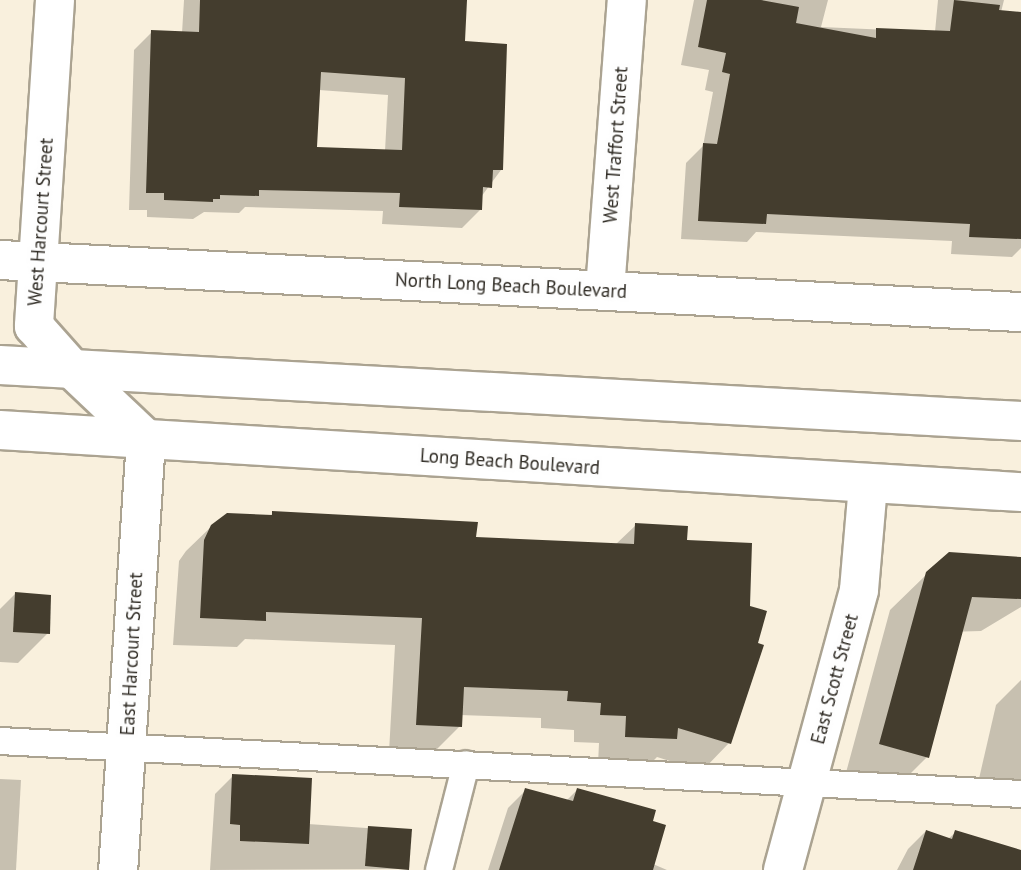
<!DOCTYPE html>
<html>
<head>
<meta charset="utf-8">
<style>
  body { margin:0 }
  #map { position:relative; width:1021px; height:870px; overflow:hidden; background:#f9f0dd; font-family:"PT Sans",sans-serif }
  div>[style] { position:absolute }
  .shadow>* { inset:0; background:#0003 }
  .building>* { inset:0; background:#443d2e }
  .roads { filter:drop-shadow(2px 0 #aba391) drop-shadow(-2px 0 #aba391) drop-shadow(0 2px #aba391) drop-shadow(0 -2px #aba391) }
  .service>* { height:26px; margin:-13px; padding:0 13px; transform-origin:13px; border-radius:13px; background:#fff }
  .minor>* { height:38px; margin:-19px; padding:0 19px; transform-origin:19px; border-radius:19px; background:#fff }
  .primary>* { height:38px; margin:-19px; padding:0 19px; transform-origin:19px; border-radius:19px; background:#fff }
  span { translate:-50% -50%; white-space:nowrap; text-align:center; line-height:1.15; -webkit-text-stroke:7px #fefefe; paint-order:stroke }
  .street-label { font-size:19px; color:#312d26 }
</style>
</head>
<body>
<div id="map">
  <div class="shadow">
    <div style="clip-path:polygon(evenodd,184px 0,432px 0,463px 43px,501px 170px,481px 197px,480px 210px,462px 228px,382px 224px,383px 211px,245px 207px,239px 213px,204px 212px,193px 219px,147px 217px,147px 210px,129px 210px,134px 50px,152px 32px,182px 33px,184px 0,319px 90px,388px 95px,385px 151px,315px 149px,319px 90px)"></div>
    <div style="clip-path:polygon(694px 0,828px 0,821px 27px,935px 32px,938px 0,1004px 0,1001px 12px,1021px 14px,1021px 248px,1012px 257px,951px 254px,952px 241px,756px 232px,747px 242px,681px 239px,686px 163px,703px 146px,713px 92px,705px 90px,709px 70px,681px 65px)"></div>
    <div style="clip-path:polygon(273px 513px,474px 538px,615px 545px,636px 525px,685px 542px,729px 743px,702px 771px,657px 757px,648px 766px,598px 764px,599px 743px,574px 742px,574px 730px,541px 728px,541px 718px,460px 715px,460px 726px,432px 754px,389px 752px,395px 645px,245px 639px,237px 647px,173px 645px,179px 561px,186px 551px,215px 523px,270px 516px)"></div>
    <div style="clip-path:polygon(1021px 559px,1021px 607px,981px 631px,947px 632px,927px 757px,891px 793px,844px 780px,890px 610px,927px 574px)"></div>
    <div style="clip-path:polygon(15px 594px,48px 633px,18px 663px,0 662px,0 609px)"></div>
    <div style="clip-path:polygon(1021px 680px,1021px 792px,975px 796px,996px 705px)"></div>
    <div style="clip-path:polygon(233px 776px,308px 824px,410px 831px,408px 869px,210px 870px,215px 794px)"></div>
    <div style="clip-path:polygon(0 779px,21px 780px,16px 870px,0 870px)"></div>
    <div style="clip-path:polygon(526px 790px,566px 801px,577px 790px,650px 822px,653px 864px,667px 870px,488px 870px,508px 808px)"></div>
    <div style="clip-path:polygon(925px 832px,948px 839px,956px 832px,982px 870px,897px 870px,908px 849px)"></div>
  </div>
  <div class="building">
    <div style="clip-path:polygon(evenodd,200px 0,467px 0,465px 41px,507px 44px,503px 170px,493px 170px,492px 188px,483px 187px,482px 210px,399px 207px,400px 193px,259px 190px,259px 196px,220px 195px,220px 199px,213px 199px,213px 202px,164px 200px,164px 193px,146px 193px,151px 30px,199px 32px,200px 0,321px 72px,405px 78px,402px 150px,317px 147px,321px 72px)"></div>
    <div style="clip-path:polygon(707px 0,761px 0,799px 7px,796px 23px,876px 38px,876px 28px,950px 31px,954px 0,1000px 5px,999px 10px,1021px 12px,1021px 239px,969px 237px,970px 224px,767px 214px,766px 224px,698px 221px,703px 143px,717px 144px,730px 74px,722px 72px,726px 53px,698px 47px)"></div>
    <div style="clip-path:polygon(272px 511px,478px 522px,476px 537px,634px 544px,635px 523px,688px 526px,687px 540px,752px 543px,750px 606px,767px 611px,758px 643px,764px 645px,731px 744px,678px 728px,677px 739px,625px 737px,626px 716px,600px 715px,601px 703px,567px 701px,568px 691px,464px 687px,462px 727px,416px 725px,422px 618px,266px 612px,266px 621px,200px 618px,204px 540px,211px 525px,227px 513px,272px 515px)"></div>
    <div style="clip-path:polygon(949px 552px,1021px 557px,1021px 599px,972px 597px,929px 758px,879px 744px,926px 572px)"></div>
    <div style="clip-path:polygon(15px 592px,51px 595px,50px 634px,13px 632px)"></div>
    <div style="clip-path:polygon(232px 774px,312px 778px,309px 844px,240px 841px,240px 825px,230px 824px)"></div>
    <div style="clip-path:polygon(525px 788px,573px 801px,577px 788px,656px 810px,653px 821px,666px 825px,653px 870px,499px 870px)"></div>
    <div style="clip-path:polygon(368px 826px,412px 829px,409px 870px,365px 866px)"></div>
    <div style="clip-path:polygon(926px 830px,952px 839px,955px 830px,1021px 850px,1021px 870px,913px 870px)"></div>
  </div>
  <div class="roads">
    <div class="service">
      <div style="left:0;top:741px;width:1022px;rotate:2.97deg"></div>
      <div style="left:439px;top:870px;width:109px;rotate:-75.7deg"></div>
    </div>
    <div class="minor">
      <div style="left:55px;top:0;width:327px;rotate:93.7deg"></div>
      <div style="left:34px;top:326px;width:57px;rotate:48.5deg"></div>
      <div style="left:72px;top:369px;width:102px;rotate:43.4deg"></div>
      <div style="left:146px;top:439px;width:432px;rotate:93.7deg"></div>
      <div style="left:0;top:260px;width:1022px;rotate:2.92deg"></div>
      <div style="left:605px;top:290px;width:291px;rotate:-85.7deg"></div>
      <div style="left:783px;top:870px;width:290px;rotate:-74.8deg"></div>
      <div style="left:859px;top:590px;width:106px;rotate:-85.1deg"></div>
    </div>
    <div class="primary">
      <div style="left:0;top:365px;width:1023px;rotate:3.14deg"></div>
      <div style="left:0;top:430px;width:1023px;rotate:3.48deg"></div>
    </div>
  </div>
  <div class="street-label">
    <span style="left:616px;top:145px;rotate:-86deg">West Traffort Street</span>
    <span style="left:41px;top:222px;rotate:-86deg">West Harcourt Street</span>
    <span style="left:511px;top:286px;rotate:3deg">North Long Beach Boulevard</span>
    <span style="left:510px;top:462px;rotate:4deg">Long Beach Boulevard</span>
    <span style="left:132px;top:654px;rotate:-87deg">East Harcourt Street</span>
    <span style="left:835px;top:679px;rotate:-75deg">East Scott Street</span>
  </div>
</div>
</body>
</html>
